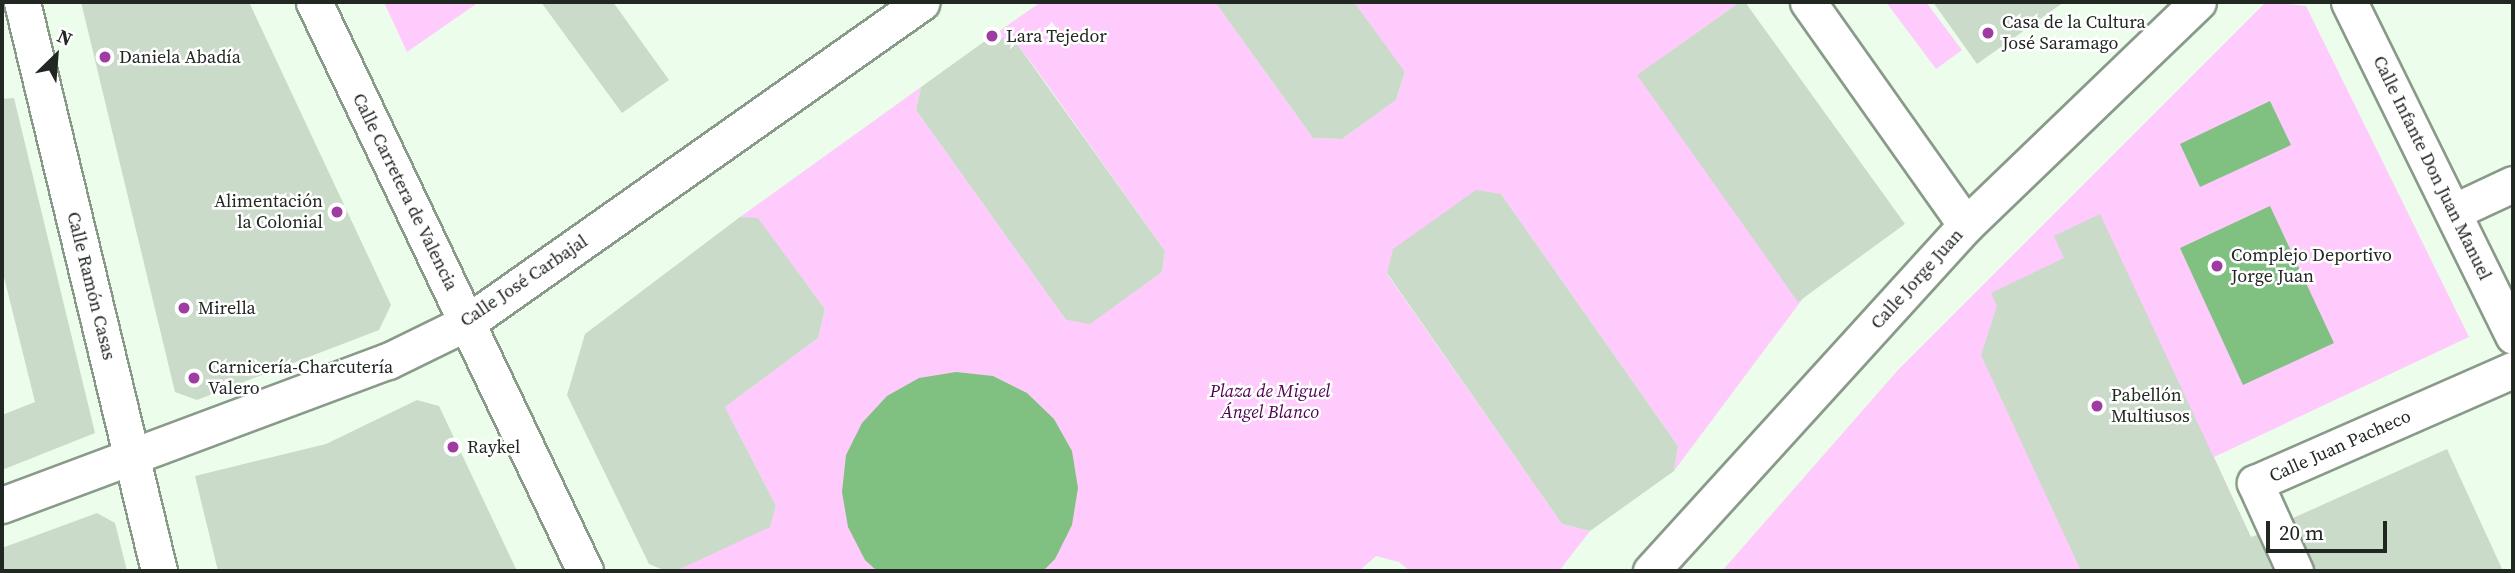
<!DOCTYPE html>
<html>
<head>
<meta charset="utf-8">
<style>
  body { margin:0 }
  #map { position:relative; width:2515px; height:573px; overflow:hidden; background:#ecfdec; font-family:"Source Serif 4",serif }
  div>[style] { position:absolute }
  .green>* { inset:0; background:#fecbfc }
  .water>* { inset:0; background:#80c182 }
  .building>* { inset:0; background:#cadbca }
  .roads { filter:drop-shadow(2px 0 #8a9a8a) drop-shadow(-2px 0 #8a9a8a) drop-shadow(0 2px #8a9a8a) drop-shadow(0 -2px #8a9a8a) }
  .minor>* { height:35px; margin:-17.5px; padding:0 17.5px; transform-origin:17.5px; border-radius:17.5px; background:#fff }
  .dots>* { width:19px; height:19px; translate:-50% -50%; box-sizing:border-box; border:4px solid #fff; border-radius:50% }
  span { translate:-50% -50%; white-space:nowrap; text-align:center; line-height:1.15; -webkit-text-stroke:5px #fff; paint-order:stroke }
  .poi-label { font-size:18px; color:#212721 }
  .left { translate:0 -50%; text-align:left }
  .right { translate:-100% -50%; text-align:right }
  .street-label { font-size:18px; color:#212721 }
  .park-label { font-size:18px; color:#510053; font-style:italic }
  .frame { position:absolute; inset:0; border:4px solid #212721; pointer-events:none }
  .north { position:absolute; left:21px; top:21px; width:70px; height:70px; -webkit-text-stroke:5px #fff; paint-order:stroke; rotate:25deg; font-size:19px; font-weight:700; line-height:28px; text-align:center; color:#212721 }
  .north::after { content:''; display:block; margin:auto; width:24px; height:32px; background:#212721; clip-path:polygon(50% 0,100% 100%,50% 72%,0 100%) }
  .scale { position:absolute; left:2266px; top:521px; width:121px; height:32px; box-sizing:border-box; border:4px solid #212721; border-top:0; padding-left:9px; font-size:21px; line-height:24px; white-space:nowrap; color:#212721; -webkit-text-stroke:5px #fff; paint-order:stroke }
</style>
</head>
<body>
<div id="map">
  <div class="green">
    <div style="clip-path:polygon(384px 2px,479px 2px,407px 52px)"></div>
    <div style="clip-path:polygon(1041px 2px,1215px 2px,1313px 138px,1342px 139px,1396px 100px,1405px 73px,1354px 2px,1745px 2px,1748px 6px,1737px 4px,1643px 71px,1794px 295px,1804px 297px,1674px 471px,1678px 446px,1501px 194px,1393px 250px,1387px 274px,1509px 448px,1562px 524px,1590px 531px,1559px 571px,1410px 571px,1399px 562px,1376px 556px,1359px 571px,676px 571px,770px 526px,776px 506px,725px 407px,818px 338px,825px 309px,758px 219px,740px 217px,921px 87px,916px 110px,1066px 320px,1090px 323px,1162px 272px,1165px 251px,1046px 83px,1015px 41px,992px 36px)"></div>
    <div style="clip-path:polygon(1886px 2px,1926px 2px,1962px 50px,1936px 69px)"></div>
    <div style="clip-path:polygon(2266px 2px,2306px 6px,2469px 337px,2214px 457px,2266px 571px,1722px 571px,1898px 370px)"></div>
  </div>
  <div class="water">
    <div style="clip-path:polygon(2270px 101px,2291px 145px,2200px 187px,2180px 144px)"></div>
    <div style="clip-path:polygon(2270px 206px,2334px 343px,2243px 385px,2180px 248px)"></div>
    <div style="clip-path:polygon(956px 372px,993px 376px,1027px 393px,1054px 419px,1072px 451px,1078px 488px,1072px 525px,1055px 559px,1043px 571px,877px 571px,865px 560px,848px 527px,842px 492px,846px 455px,862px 423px,887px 396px,919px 378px)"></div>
  </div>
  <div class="building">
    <div style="clip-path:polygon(81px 2px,249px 2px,391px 305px,379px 330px,197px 400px,175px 392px)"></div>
    <div style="clip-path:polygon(541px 2px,613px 2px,669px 80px,622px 113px)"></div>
    <div style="clip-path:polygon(1215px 2px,1354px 2px,1405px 72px,1396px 100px,1342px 139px,1313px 138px)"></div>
    <div style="clip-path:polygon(1740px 2px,1745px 2px,1905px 224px,1798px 302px,1637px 75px)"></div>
    <div style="clip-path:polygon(1933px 2px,2064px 2px,1977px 64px)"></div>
    <div style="clip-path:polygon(992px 36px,1015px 41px,1165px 251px,1162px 272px,1090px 324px,1066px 320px,916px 110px,921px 87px)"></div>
    <div style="clip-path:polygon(14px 98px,95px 433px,2px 470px,2px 415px,35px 402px,2px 269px,2px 99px)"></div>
    <div style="clip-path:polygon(1476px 190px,1501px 194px,1678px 446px,1674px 471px,1590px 531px,1562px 524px,1387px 273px,1393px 249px)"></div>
    <div style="clip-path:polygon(2100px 214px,2251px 537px,2257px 535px,2273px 571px,2081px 571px,1981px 355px,1997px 306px,1991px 293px,2064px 258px,2054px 236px)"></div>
    <div style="clip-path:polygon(740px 217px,758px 218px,825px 309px,818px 338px,725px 407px,776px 506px,770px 527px,676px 571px,666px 571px,649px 564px,567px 395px,585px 334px)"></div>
    <div style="clip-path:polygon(417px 400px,439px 406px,517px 571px,218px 571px,195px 476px,326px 444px)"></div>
    <div style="clip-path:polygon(2447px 449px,2503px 571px,2315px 571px,2293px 518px)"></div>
    <div style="clip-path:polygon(97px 513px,115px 523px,127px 571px,2px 571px,2px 548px)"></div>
  </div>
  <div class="roads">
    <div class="minor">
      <div style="left:22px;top:2px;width:585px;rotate:76.46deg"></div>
      <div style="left:314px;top:2px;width:630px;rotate:64.53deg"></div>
      <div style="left:1808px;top:2px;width:273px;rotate:54.7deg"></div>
      <div style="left:2349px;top:2px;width:372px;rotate:63.8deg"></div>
      <div style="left:2455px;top:211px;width:64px;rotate:-25deg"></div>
      <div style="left:2px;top:505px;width:412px;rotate:-20.5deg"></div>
      <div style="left:388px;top:361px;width:89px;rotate:-26deg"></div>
      <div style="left:468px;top:322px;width:555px;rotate:-35.18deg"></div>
      <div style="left:1651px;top:571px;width:468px;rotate:-47.7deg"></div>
      <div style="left:1966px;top:225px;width:322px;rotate:-43.9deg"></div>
      <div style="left:2295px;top:571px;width:97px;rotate:-114.4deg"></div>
      <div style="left:2255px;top:483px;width:282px;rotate:-23.7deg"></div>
    </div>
  </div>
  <div class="dots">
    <div style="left:1988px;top:33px;background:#a03ca1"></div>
    <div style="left:992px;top:36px;background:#a03ca1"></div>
    <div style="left:105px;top:57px;background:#a03ca1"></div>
    <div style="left:337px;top:212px;background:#a03ca1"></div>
    <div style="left:2217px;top:266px;background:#a03ca1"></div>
    <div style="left:184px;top:308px;background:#a03ca1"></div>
    <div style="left:194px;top:378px;background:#a03ca1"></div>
    <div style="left:2097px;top:406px;background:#a03ca1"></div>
    <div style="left:453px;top:447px;background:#a03ca1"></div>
  </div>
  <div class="poi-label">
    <span class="left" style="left:2002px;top:33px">Casa de la Cultura<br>José Saramago</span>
    <span class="left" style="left:1006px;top:36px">Lara Tejedor</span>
    <span class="left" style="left:119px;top:57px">Daniela Abadía</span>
    <span class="right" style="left:323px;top:212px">Alimentación<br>la Colonial</span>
    <span class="left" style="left:2231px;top:266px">Complejo Deportivo<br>Jorge Juan</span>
    <span class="left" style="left:198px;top:308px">Mirella</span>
    <span class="left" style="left:208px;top:378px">Carnicería-Charcutería<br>Valero</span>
    <span class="left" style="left:2111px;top:406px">Pabellón<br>Multiusos</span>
    <span class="left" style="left:467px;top:447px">Raykel</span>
  </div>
  <div class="street-label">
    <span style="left:2432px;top:168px;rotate:64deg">Calle Infante Don Juan Manuel</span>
    <span style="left:405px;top:192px;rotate:64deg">Calle Carretera de Valencia</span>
    <span style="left:1917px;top:279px;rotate:-48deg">Calle Jorge Juan</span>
    <span style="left:524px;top:281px;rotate:-34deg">Calle José Carbajal</span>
    <span style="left:91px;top:286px;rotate:76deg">Calle Ramón Casas</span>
    <span style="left:2340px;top:446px;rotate:-24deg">Calle Juan Pacheco</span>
  </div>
  <div class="park-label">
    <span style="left:1270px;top:402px">Plaza de Miguel<br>Ángel Blanco</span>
  </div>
  <div class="frame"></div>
  <div class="north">N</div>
  <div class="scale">20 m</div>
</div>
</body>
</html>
